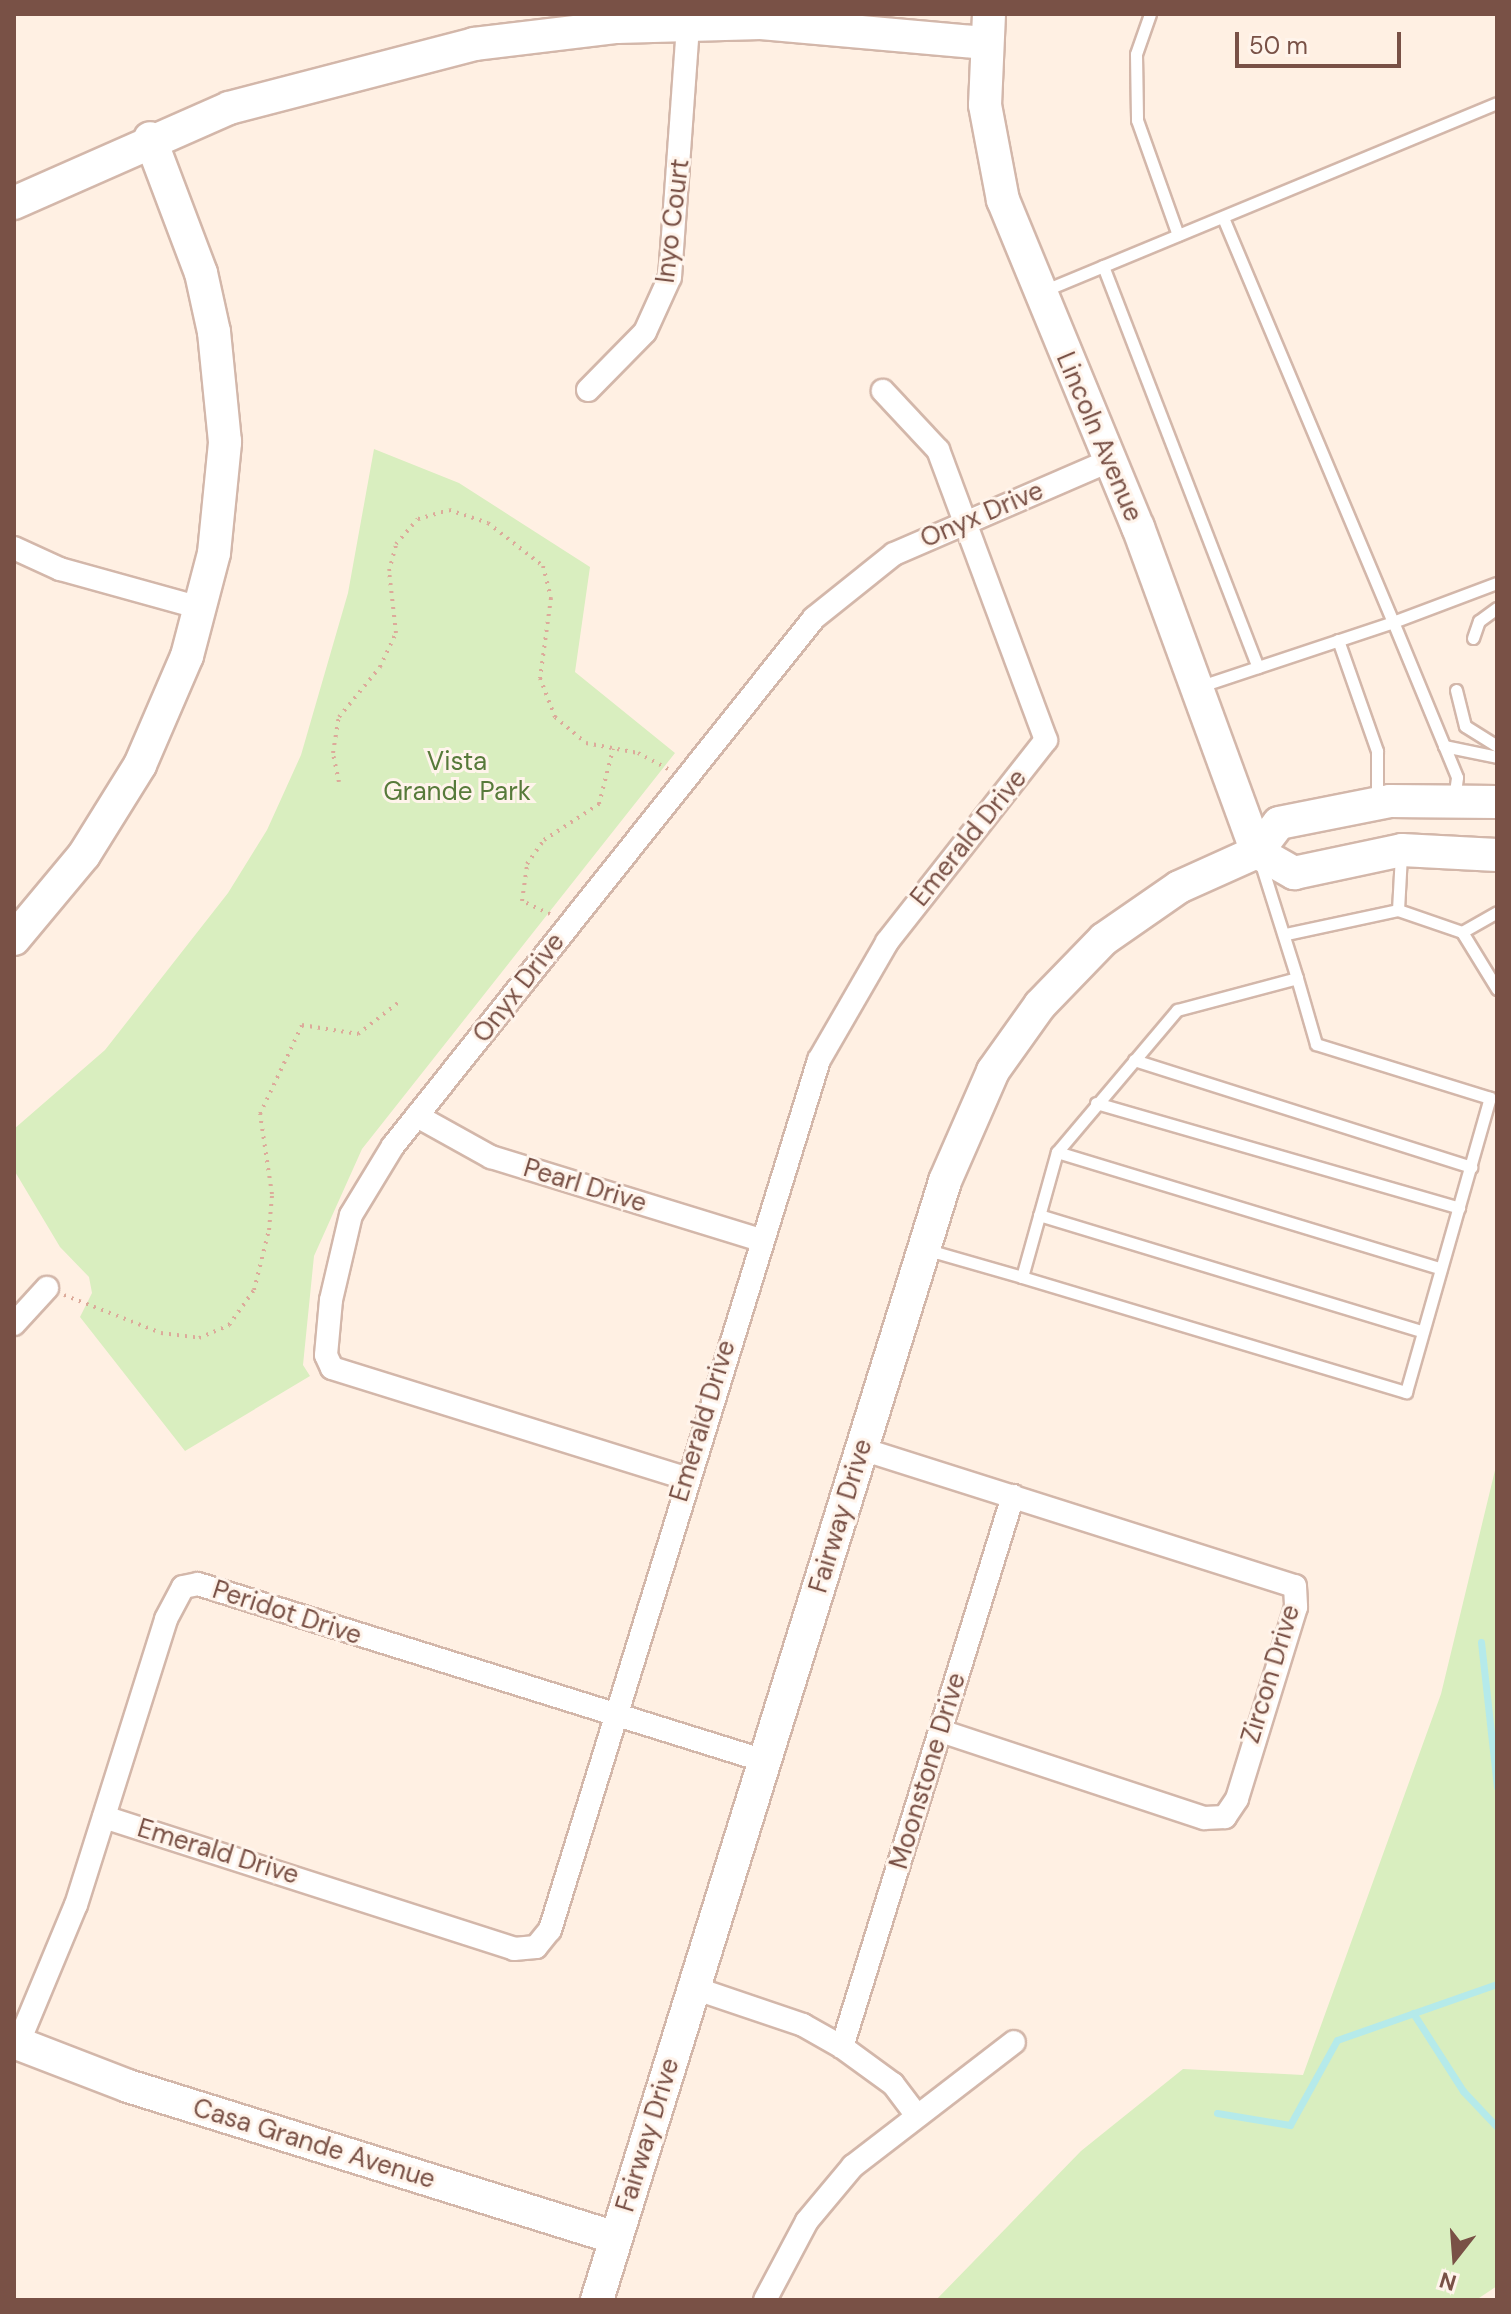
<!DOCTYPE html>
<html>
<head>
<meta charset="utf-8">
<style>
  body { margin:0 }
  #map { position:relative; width:1511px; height:2314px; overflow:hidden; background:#fff0e3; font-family:"DM Sans",sans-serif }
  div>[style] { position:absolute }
  .green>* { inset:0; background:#d9eebf }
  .stream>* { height:7px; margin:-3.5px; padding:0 3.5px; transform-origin:3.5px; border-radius:3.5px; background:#b5eaea }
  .path>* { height:4px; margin-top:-2px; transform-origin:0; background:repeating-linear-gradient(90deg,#dcaa9a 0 2px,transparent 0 8px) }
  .roads { filter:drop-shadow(2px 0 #d3b7aa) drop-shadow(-2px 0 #d3b7aa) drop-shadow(0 2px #d3b7aa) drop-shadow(0 -2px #d3b7aa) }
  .lane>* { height:11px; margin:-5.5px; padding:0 5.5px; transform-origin:5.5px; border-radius:5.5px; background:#fff }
  .street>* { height:22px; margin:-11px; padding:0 11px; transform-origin:11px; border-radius:11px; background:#fff }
  .secondary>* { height:32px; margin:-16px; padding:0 16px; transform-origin:16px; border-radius:16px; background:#fff }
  span { translate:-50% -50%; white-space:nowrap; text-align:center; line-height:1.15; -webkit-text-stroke:6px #fff4eb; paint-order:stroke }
  .street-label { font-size:26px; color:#795146 }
  .park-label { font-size:26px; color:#577a3a }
  .frame { position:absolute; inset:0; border:16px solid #795146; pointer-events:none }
  .north { position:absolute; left:1415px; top:2218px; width:80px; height:80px; -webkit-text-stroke:6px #fff4eb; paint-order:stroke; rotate:197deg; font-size:22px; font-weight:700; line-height:32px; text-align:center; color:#795146 }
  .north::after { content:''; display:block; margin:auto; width:28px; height:36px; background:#795146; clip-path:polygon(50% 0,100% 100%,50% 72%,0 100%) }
  .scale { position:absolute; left:1235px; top:32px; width:166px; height:36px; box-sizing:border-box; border:4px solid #795146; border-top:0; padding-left:10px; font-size:24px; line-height:28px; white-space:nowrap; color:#795146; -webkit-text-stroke:6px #fff4eb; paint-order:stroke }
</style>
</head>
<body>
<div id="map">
  <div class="green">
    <div style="clip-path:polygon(374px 449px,459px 483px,590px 567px,575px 672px,675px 753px,362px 1149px,314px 1256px,303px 1365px,310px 1376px,185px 1451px,80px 1317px,92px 1293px,89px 1277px,60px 1247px,14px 1170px,14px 1129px,105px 1050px,228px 893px,267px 830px,301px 755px,348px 593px)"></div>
    <div style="clip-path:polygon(1497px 1462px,1497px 2286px,1476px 2300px,936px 2300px,1081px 2151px,1183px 2069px,1303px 2075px,1441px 1694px)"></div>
  </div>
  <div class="stream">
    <div style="left:1481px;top:1642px;width:146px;rotate:83.7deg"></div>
    <div style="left:1413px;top:2013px;width:93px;rotate:57.3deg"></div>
    <div style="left:1463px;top:2091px;width:50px;rotate:46.6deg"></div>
    <div style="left:1217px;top:2113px;width:74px;rotate:9.3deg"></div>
    <div style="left:1290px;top:2125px;width:97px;rotate:-61.1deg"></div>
    <div style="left:1337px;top:2040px;width:170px;rotate:-19.3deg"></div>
  </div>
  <div class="path">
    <div style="left:339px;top:782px;width:30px;rotate:-102deg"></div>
    <div style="left:333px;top:753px;width:36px;rotate:-81deg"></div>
    <div style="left:339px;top:717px;width:65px;rotate:-50.6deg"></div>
    <div style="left:380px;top:667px;width:38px;rotate:-65deg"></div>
    <div style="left:396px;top:633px;width:62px;rotate:-96.4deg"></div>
    <div style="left:389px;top:571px;width:28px;rotate:-75deg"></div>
    <div style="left:396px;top:544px;width:33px;rotate:-49deg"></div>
    <div style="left:418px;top:519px;width:32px;rotate:-16deg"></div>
    <div style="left:449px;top:510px;width:41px;rotate:18.4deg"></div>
    <div style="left:488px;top:523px;width:70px;rotate:38deg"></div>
    <div style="left:543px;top:566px;width:33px;rotate:76deg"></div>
    <div style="left:551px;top:598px;width:81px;rotate:97.8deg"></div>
    <div style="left:540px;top:678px;width:42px;rotate:69deg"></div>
    <div style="left:555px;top:717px;width:40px;rotate:40deg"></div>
    <div style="left:586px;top:743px;width:53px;rotate:10.9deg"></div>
    <div style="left:638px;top:753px;width:34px;rotate:28deg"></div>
    <div style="left:550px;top:914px;width:31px;rotate:-155deg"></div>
    <div style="left:522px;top:901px;width:37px;rotate:-82deg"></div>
    <div style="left:527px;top:864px;width:29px;rotate:-55deg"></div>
    <div style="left:544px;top:840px;width:66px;rotate:-33.2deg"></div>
    <div style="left:599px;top:804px;width:57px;rotate:-75.7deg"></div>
    <div style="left:64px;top:1295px;width:104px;rotate:21.4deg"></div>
    <div style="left:161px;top:1333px;width:38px;rotate:7deg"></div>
    <div style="left:199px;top:1338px;width:33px;rotate:-23deg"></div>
    <div style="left:229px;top:1325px;width:43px;rotate:-54.5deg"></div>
    <div style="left:254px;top:1290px;width:62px;rotate:-76deg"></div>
    <div style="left:269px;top:1230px;width:36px;rotate:-85deg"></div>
    <div style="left:272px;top:1194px;width:81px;rotate:-98.5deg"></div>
    <div style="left:260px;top:1114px;width:98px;rotate:-64.7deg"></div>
    <div style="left:302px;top:1025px;width:57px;rotate:9.1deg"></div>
    <div style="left:358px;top:1034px;width:52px;rotate:-38deg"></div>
  </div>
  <div class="roads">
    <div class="lane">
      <div style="left:1150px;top:14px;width:42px;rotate:109.3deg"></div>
      <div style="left:1136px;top:54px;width:66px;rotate:89.1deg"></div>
      <div style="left:1137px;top:120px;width:122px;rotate:70.4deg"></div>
      <div style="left:1103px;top:266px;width:430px;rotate:68.9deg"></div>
      <div style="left:1043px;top:291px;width:491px;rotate:-22.5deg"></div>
      <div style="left:1473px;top:638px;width:18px;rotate:-71deg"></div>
      <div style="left:1479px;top:621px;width:22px;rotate:-36deg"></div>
      <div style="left:1338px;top:640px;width:118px;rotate:70.6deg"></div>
      <div style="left:1377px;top:751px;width:50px;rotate:90deg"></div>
      <div style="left:1201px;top:686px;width:202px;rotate:-18.4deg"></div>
      <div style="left:1393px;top:622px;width:439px;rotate:-112.8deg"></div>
      <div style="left:1456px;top:690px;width:37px;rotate:76deg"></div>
      <div style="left:1465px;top:726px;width:38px;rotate:32deg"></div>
      <div style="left:1444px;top:746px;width:54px;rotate:11.7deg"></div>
      <div style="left:1454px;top:799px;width:22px;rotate:-82deg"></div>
      <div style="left:1457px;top:777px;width:168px;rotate:-112.4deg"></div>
      <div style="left:1393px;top:622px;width:111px;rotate:-20.6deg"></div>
      <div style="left:1398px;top:910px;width:55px;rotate:-86.9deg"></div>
      <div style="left:1462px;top:932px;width:40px;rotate:-29.7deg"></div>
      <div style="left:1286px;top:934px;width:115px;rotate:-12.1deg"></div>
      <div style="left:1398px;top:910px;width:68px;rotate:19deg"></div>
      <div style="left:1462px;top:932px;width:67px;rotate:58.4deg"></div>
      <div style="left:1134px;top:1060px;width:354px;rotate:17.6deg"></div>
      <div style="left:1096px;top:1103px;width:378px;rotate:16.1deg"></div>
      <div style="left:1057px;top:1152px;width:401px;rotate:16.9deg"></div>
      <div style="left:1039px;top:1215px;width:401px;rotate:16.9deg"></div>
      <div style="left:928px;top:1250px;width:98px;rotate:16deg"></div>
      <div style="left:1022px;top:1277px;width:130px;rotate:-74.4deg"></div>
      <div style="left:1057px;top:1152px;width:186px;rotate:-49.8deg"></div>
      <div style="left:1177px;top:1010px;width:124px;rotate:-14.9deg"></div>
      <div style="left:1297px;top:978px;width:120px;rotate:-107.5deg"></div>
      <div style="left:1022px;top:1277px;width:401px;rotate:16.7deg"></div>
      <div style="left:1406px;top:1392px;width:306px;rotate:-74.1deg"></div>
      <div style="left:1490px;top:1098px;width:182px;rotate:-162.8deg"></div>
      <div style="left:1316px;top:1044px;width:69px;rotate:-106.1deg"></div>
    </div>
    <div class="street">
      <div style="left:588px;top:390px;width:81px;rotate:-45.5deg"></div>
      <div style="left:645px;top:332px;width:60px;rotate:-65.6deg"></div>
      <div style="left:670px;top:277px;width:254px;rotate:-85.9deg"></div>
      <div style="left:14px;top:548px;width:51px;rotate:24.5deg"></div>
      <div style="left:60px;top:569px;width:146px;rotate:15.5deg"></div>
      <div style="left:417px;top:1116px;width:85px;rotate:29deg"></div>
      <div style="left:491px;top:1157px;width:282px;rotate:17.1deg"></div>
      <div style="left:14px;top:1324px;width:49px;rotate:-47.5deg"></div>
      <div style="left:862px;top:1449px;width:454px;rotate:17.6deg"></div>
      <div style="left:1295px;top:1586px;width:21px;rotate:87deg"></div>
      <div style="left:1296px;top:1607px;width:201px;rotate:107.1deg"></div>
      <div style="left:1237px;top:1799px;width:22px;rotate:124deg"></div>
      <div style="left:1225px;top:1817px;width:21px;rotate:177deg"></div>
      <div style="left:1204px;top:1818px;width:277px;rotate:-161.7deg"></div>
      <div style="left:685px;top:1478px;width:370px;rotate:-162.7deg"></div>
      <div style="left:332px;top:1368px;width:14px;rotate:-115deg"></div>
      <div style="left:326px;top:1355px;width:55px;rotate:-84.8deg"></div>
      <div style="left:331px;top:1300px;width:87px;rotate:-76.8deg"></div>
      <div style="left:351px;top:1215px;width:81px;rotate:-58.7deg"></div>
      <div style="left:393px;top:1146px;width:675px;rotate:-51.43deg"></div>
      <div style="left:814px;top:618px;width:102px;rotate:-38.7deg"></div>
      <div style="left:894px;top:554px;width:234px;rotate:-23.4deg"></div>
      <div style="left:104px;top:1817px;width:431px;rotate:17.8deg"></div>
      <div style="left:514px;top:1949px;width:22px;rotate:-5deg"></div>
      <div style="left:536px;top:1947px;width:22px;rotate:-51deg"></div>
      <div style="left:550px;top:1930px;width:911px;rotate:-72.82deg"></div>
      <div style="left:819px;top:1060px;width:136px;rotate:-60deg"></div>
      <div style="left:887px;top:942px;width:257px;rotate:-51.8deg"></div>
      <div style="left:1046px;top:740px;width:309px;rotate:-110.4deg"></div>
      <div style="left:938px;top:450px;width:81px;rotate:-133deg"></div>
      <div style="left:694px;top:1988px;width:115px;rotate:18.7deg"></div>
      <div style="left:803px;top:2025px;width:45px;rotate:29.4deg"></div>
      <div style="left:842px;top:2047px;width:63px;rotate:36deg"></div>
      <div style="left:893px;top:2084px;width:40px;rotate:53deg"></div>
      <div style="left:18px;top:2044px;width:151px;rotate:-67.4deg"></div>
      <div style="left:76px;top:1905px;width:300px;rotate:-72.5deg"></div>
      <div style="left:166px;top:1619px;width:36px;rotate:-62deg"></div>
      <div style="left:183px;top:1587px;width:15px;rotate:-11deg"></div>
      <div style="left:198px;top:1584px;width:594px;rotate:17.34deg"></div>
      <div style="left:842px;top:2047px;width:577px;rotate:-72.76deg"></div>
      <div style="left:765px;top:2300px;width:89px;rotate:-62deg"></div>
      <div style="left:807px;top:2221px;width:72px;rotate:-50.1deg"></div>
      <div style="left:853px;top:2166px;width:203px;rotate:-37.6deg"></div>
    </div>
    <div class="secondary">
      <div style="left:989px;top:14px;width:91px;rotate:92.5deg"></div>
      <div style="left:985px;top:105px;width:97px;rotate:79.3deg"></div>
      <div style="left:1003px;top:200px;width:354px;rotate:67.6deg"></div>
      <div style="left:1138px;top:527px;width:346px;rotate:69.9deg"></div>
      <div style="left:14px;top:203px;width:235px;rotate:-23.8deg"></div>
      <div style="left:229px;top:108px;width:253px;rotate:-14.6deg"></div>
      <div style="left:474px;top:44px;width:144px;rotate:-6.8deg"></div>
      <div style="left:617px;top:27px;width:144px;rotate:-1.6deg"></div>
      <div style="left:761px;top:23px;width:225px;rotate:5.1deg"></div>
      <div style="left:1257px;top:852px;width:43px;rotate:29.6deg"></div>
      <div style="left:1294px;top:873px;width:110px;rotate:-12deg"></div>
      <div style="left:1402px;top:850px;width:95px;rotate:3deg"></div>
      <div style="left:14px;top:939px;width:109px;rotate:-50.2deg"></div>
      <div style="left:84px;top:855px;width:106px;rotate:-58.1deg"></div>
      <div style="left:140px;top:765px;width:119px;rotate:-66.7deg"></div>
      <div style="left:187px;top:656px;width:106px;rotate:-75.3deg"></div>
      <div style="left:214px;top:553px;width:112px;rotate:-84.3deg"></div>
      <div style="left:225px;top:442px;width:111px;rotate:-95.7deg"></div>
      <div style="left:214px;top:332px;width:60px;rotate:-102.4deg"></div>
      <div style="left:201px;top:273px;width:144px;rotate:-110.7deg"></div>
      <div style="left:14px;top:2042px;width:122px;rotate:21.1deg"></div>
      <div style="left:128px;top:2086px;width:511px;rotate:17.3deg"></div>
      <div style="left:597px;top:2300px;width:1172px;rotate:-72.72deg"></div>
      <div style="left:945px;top:1181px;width:120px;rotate:-66.4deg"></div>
      <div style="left:993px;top:1071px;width:81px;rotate:-54.5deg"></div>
      <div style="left:1040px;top:1005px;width:92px;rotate:-45.9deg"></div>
      <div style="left:1104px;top:939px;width:91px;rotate:-34.7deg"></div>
      <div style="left:1179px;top:887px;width:85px;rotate:-24.2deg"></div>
      <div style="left:1257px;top:852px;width:36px;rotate:-53deg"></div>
      <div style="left:1279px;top:823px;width:113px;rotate:-11.2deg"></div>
      <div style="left:1390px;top:801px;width:107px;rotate:0.5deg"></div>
    </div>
  </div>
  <div class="street-label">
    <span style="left:673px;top:221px;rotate:-83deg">Inyo Court</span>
    <span style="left:1099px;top:437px;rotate:67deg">Lincoln Avenue</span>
    <span style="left:982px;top:515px;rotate:-23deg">Onyx Drive</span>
    <span style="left:969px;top:838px;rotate:-51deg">Emerald Drive</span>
    <span style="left:519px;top:988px;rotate:-52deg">Onyx Drive</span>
    <span style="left:585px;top:1186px;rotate:17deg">Pearl Drive</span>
    <span style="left:703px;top:1421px;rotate:-73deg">Emerald Drive</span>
    <span style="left:841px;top:1516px;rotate:-73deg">Fairway Drive</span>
    <span style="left:287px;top:1613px;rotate:18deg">Peridot Drive</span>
    <span style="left:1271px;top:1674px;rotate:-73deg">Zircon Drive</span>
    <span style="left:928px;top:1771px;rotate:-73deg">Moonstone Drive</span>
    <span style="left:218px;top:1852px;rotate:17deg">Emerald Drive</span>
    <span style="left:648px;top:2135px;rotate:-73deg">Fairway Drive</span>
    <span style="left:314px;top:2144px;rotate:17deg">Casa Grande Avenue</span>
  </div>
  <div class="park-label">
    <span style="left:457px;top:777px">Vista<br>Grande Park</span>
  </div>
  <div class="frame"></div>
  <div class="north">N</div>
  <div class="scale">50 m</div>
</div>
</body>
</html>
